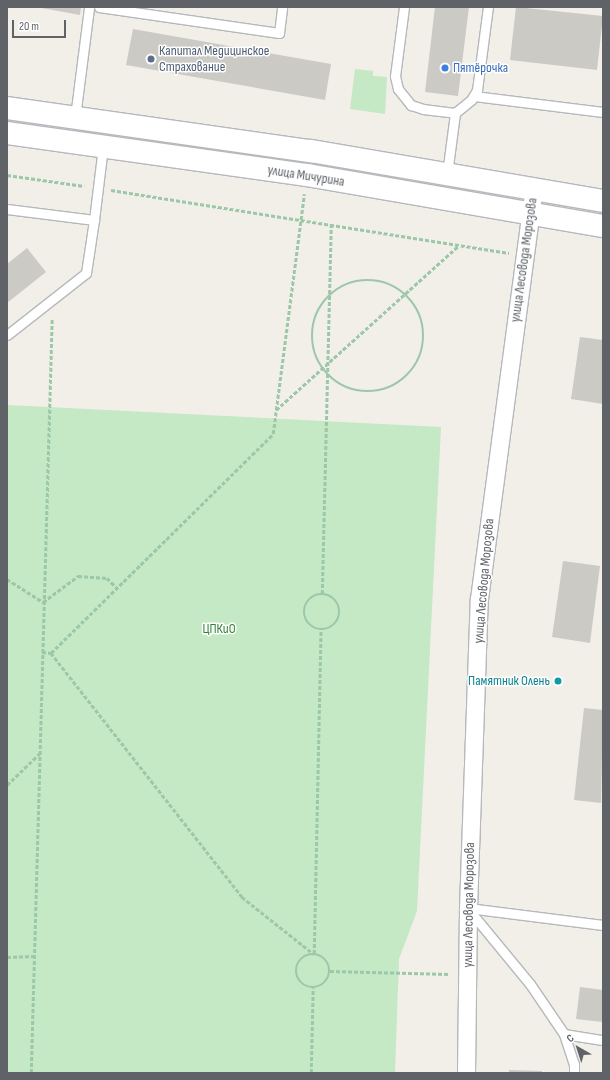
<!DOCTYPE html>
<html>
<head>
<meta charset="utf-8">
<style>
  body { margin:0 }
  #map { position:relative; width:610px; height:1080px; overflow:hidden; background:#f1efe8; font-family:"Sofia Sans Condensed",sans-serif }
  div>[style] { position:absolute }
  .green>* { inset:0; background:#c5e8c5 }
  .building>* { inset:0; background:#cccac5 }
  .path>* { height:2.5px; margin-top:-1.25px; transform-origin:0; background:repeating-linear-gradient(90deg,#9cc7a9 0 4px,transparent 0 6px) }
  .path>.ring { margin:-1.25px; padding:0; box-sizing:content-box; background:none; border:2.5px solid #9cc7a9; border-radius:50% }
  .roads { filter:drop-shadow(1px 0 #b5b8bc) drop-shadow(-1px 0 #b5b8bc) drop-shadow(0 1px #b5b8bc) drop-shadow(0 -1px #b5b8bc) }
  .lane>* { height:9px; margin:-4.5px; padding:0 4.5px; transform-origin:4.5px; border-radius:4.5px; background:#fff }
  .street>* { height:17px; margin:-8.5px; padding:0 8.5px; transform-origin:8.5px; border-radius:8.5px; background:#fff }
  .secondary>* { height:22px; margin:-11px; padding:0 11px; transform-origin:11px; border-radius:11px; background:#fff }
  .dots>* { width:11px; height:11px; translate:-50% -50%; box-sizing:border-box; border:2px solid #fff; border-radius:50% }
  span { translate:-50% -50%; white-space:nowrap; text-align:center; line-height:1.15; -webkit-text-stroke:3px #fff; paint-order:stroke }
  .service-label { font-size:14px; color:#4e5e75 }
  .left { translate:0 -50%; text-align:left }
  .shop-label { font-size:14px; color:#366cbe }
  .street-label { font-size:14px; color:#5f6368 }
  .park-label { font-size:14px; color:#348238 }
  .culture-label { font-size:14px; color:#0d838f }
  .right { translate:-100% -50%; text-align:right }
  .frame { position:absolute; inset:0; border:8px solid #5f6368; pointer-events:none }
  .north { position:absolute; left:558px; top:1028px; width:40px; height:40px; -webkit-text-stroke:3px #fff; paint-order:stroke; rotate:321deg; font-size:11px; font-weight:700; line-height:16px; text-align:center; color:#5f6368 }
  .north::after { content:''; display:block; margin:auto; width:14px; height:18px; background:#5f6368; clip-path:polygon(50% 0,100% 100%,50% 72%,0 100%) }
  .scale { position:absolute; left:12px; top:20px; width:54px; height:18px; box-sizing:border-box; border:2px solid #5f6368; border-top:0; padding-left:5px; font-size:12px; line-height:14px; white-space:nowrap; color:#5f6368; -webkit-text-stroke:3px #fff; paint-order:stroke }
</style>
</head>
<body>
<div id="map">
  <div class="green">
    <div style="clip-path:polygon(355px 69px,373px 71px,373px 76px,387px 77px,385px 114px,350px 109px)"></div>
    <div style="clip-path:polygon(7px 405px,441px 427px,417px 911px,399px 959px,395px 1073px,7px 1073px)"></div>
  </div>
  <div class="building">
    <div style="clip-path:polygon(36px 7px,81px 7px,80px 15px)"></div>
    <div style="clip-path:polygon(435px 7px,469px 7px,458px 96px,425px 92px)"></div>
    <div style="clip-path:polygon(516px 7px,603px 16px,597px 70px,510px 60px)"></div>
    <div style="clip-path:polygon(133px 29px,331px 64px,325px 100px,126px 65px)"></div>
    <div style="clip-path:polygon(27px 248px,46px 272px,7px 303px,7px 264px)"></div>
    <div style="clip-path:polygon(580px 337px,603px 340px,603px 404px,571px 399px)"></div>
    <div style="clip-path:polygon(563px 561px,600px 566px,590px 643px,552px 637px)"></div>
    <div style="clip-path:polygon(584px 708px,603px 710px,601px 803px,574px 800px)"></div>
    <div style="clip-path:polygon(580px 987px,603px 990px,603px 1022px,576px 1019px)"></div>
    <div style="clip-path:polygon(509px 1070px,542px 1071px,542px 1073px,509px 1073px)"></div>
  </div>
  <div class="path">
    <div style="left:7px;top:175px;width:78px;rotate:8.1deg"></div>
    <div style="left:111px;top:190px;width:403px;rotate:9deg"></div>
    <div class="ring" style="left:312px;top:280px;width:109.5px;height:109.5px"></div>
    <div style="left:276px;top:410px;width:246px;rotate:-42deg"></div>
    <div style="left:7px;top:579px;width:43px;rotate:32.6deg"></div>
    <div style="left:43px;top:602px;width:44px;rotate:-36.6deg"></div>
    <div style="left:78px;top:576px;width:29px;rotate:4deg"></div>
    <div style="left:107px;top:578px;width:14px;rotate:45deg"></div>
    <div class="ring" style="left:304px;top:594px;width:33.5px;height:33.5px"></div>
    <div style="left:322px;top:594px;width:371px;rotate:-88.6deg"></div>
    <div style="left:42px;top:652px;width:9px;rotate:6deg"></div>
    <div style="left:51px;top:653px;width:310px;rotate:51.9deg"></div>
    <div style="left:242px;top:897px;width:92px;rotate:38.4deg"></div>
    <div style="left:51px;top:653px;width:312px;rotate:-44.6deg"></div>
    <div style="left:273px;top:434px;width:242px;rotate:-82.6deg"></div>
    <div style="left:7px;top:785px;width:45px;rotate:-44.1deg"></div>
    <div style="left:314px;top:954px;width:323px;rotate:-88.8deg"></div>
    <div class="ring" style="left:296px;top:954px;width:31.5px;height:31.5px"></div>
    <div style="left:7px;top:957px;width:27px;rotate:-2deg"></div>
    <div style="left:330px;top:971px;width:120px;rotate:1.4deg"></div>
    <div style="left:31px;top:1073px;width:755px;rotate:-88.41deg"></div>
    <div style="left:311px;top:1073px;width:85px;rotate:-88.7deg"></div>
  </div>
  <div class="roads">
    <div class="lane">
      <div style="left:99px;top:7px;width:182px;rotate:8.2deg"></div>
      <div style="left:279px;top:33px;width:26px;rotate:-83deg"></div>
      <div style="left:404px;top:7px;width:70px;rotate:97.4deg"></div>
      <div style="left:395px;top:76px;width:13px;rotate:77deg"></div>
      <div style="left:398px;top:89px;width:21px;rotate:51deg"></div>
      <div style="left:411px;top:105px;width:13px;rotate:18deg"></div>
      <div style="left:423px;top:109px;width:32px;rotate:7deg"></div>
      <div style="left:455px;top:113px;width:21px;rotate:-39deg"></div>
      <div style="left:471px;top:100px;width:12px;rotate:-59deg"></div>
      <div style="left:477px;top:90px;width:84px;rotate:-82.5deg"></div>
      <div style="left:474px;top:96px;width:130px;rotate:7.1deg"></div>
      <div style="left:75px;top:117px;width:111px;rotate:-82.7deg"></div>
      <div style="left:447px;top:174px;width:62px;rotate:-82.5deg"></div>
      <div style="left:7px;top:209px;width:88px;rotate:7.2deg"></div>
      <div style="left:94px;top:220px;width:74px;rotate:-83deg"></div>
      <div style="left:7px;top:335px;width:100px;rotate:-38.1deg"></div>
      <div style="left:86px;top:273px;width:54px;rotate:-81.4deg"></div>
      <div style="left:468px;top:908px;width:136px;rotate:7.2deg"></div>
      <div style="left:469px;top:910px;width:96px;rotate:50.5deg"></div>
      <div style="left:530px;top:984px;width:60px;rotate:55.8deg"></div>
      <div style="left:564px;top:1034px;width:32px;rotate:72deg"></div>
      <div style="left:574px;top:1064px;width:9px;rotate:90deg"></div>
      <div style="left:564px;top:1034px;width:39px;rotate:9deg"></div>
    </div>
    <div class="street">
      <div style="left:466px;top:1073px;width:165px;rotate:-89.3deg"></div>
      <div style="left:468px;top:908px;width:309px;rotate:-88deg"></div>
      <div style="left:479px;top:599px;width:415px;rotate:-82.4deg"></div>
    </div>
    <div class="secondary">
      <div style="left:7px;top:108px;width:307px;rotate:8.1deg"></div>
      <div style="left:311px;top:151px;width:296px;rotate:9.7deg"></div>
      <div style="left:7px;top:133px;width:303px;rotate:8deg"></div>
      <div style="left:307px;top:175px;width:300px;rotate:9.8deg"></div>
    </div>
  </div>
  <div class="dots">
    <div style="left:151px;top:59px;background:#5c6f8a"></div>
    <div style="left:445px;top:68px;background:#3f7fe0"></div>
    <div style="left:558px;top:681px;background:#0f9aa8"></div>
  </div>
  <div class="service-label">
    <span class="left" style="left:159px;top:59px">Капитал Медицинское<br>Страхование</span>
  </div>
  <div class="shop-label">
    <span class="left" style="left:453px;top:68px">Пятёрочка</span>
  </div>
  <div class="street-label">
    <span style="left:306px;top:176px;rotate:9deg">улица Мичурина</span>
    <span style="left:524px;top:260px;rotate:-82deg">улица Лесовода Морозова</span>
    <span style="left:484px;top:581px;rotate:-85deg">улица Лесовода Морозова</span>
    <span style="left:469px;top:905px;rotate:-89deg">улица Лесовода Морозова</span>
  </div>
  <div class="park-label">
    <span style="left:219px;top:629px">ЦПКиО</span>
  </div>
  <div class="culture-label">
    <span class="right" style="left:550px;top:681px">Памятник Олень</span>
  </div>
  <div class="frame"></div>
  <div class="north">С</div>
  <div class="scale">20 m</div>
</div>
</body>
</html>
